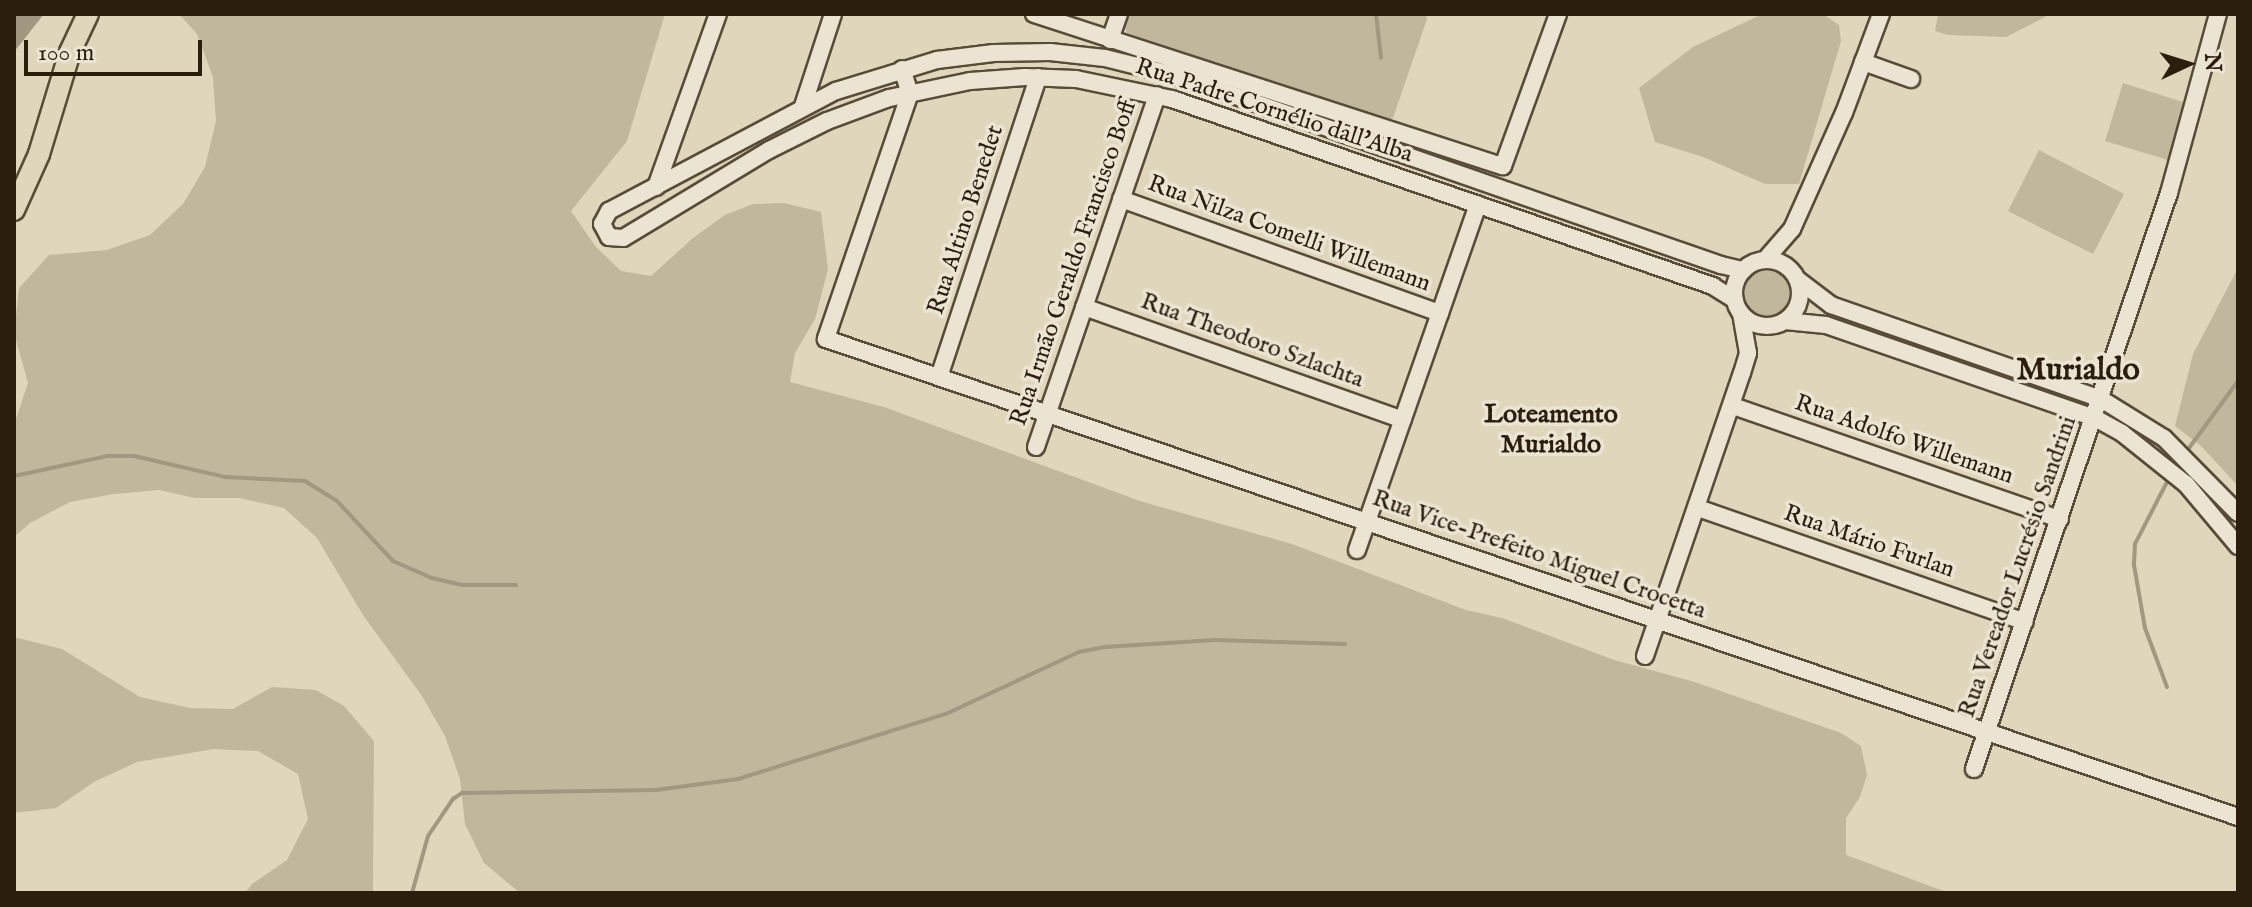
<!DOCTYPE html>
<html>
<head>
<meta charset="utf-8">
<style>
  body { margin:0 }
  #map { position:relative; width:2252px; height:907px; overflow:hidden; background:#e0d6bb; font-family:"IM FELL English",serif }
  div>[style] { position:absolute }
  .green>* { inset:0; background:#c1b79d }
  .round { border-radius:50% }
  .water>* { inset:0; background:#a29780 }
  .stream>* { height:4px; margin:-2px; padding:0 2px; transform-origin:2px; border-radius:2px; background:#a29780 }
  .roads { filter:drop-shadow(2px 0 #584c38) drop-shadow(-2px 0 #584c38) drop-shadow(0 2px #584c38) drop-shadow(0 -2px #584c38) }
  .minor>* { height:16px; margin:-8px; padding:0 8px; transform-origin:8px; border-radius:8px; background:#ebe4d3 }
  .minor>.ring { margin:-8px; padding:0; box-sizing:content-box; background:none; border:16px solid #ebe4d3; border-radius:50% }
  .major>* { height:20px; margin:-10px; padding:0 10px; transform-origin:10px; border-radius:10px; background:#e0d6bb }
  span { translate:-50% -50%; white-space:nowrap; text-align:center; line-height:1.15; -webkit-text-stroke:7px #ebe4d3; paint-order:stroke }
  .street-label { font-size:24px; color:#2b1e0d }
  .neighbourhood-label { font-size:26px; color:#2b1e0d; font-weight:700 }
  .district-label { font-size:32px; color:#2b1e0d; font-weight:700 }
  .frame { position:absolute; inset:0; border:16px solid #2b1e0d; pointer-events:none }
  .north { position:absolute; left:2148px; top:24px; width:80px; height:80px; -webkit-text-stroke:6px #ebe4d3; paint-order:stroke; rotate:86deg; font-size:22px; font-weight:700; line-height:32px; text-align:center; color:#2b1e0d }
  .north::after { content:''; display:block; margin:auto; width:28px; height:36px; background:#2b1e0d; clip-path:polygon(50% 0,100% 100%,50% 72%,0 100%) }
  .scale { position:absolute; left:24px; top:40px; width:178px; height:36px; box-sizing:border-box; border:4px solid #2b1e0d; border-top:0; padding-left:10px; font-size:24px; line-height:28px; white-space:nowrap; color:#2b1e0d; -webkit-text-stroke:6px #ebe4d3; paint-order:stroke }
</style>
</head>
<body>
<div id="map">
  <div class="green">
    <div style="clip-path:polygon(179px 14px,665px 14px,627px 141px,571px 211px,596px 247px,621px 271px,651px 276px,693px 238px,725px 215px,753px 204px,784px 203px,821px 212px,828px 269px,815px 319px,795px 353px,790px 382px,884px 407px,1143px 502px,1292px 544px,1466px 610px,1502px 618px,1614px 660px,1695px 682px,1841px 733px,1861px 746px,1867px 775px,1860px 797px,1846px 818px,1846px 855px,1949px 893px,520px 893px,484px 863px,465px 824px,460px 779px,445px 736px,422px 696px,363px 615px,317px 538px,284px 508px,239px 498px,195px 498px,159px 490px,114px 494px,70px 502px,30px 523px,14px 537px,14px 425px,28px 383px,14px 333px,19px 288px,49px 255px,107px 250px,150px 235px,183px 204px,205px 167px,216px 121px,213px 77px,197px 34px)"></div>
    <div style="clip-path:polygon(1128px 14px,1426px 14px,1427px 19px,1393px 118px,1386px 121px,1127px 33px,1124px 25px)"></div>
    <div style="clip-path:polygon(1762px 14px,1823px 14px,1839px 25px,1841px 41px,1799px 184px,1765px 184px,1703px 157px,1655px 142px,1639px 88px,1693px 47px)"></div>
    <div style="clip-path:polygon(1938px 14px,2051px 14px,2006px 37px,1948px 35px,1935px 31px)"></div>
    <div style="clip-path:polygon(2123px 83px,2186px 103px,2168px 160px,2105px 141px)"></div>
    <div style="clip-path:polygon(2039px 150px,2124px 194px,2093px 254px,2008px 211px)"></div>
    <div style="clip-path:polygon(2238px 268px,2238px 486px,2201px 446px,2175px 426px,2193px 354px)"></div>
    <div class="round" style="left:1744px;top:270px;width:46px;height:46px"></div>
    <div style="clip-path:polygon(14px 637px,62px 649px,140px 697px,190px 708px,233px 709px,272px 687px,316px 690px,344px 706px,374px 741px,373px 893px,245px 893px,252px 884px,287px 860px,308px 819px,298px 774px,258px 751px,214px 749px,137px 762px,94px 782px,56px 808px,14px 813px)"></div>
  </div>
  <div class="water">
    <div style="clip-path:polygon(14px 14px,44px 14px,14px 52px)"></div>
  </div>
  <div class="stream">
    <div style="left:1376px;top:14px;width:44px;rotate:83.5deg"></div>
    <div style="left:2189px;top:448px;width:83px;rotate:-53.8deg"></div>
    <div style="left:14px;top:476px;width:95px;rotate:-12.1deg"></div>
    <div style="left:107px;top:456px;width:27px"></div>
    <div style="left:134px;top:456px;width:93px;rotate:13deg"></div>
    <div style="left:225px;top:477px;width:80px;rotate:2.9deg"></div>
    <div style="left:305px;top:481px;width:38px;rotate:32deg"></div>
    <div style="left:337px;top:501px;width:82px;rotate:47deg"></div>
    <div style="left:393px;top:561px;width:43px;rotate:23.6deg"></div>
    <div style="left:432px;top:578px;width:31px;rotate:13deg"></div>
    <div style="left:462px;top:585px;width:54px"></div>
    <div style="left:2167px;top:482px;width:70px;rotate:117.3deg"></div>
    <div style="left:2135px;top:544px;width:21px;rotate:93deg"></div>
    <div style="left:2134px;top:565px;width:64px;rotate:80.1deg"></div>
    <div style="left:2145px;top:628px;width:63px;rotate:69.6deg"></div>
    <div style="left:412px;top:893px;width:59px;rotate:-74.3deg"></div>
    <div style="left:428px;top:836px;width:45px;rotate:-56deg"></div>
    <div style="left:453px;top:799px;width:11px;rotate:-34deg"></div>
    <div style="left:462px;top:793px;width:194px;rotate:-0.9deg"></div>
    <div style="left:656px;top:790px;width:83px;rotate:-7.6deg"></div>
    <div style="left:738px;top:779px;width:220px;rotate:-17.4deg"></div>
    <div style="left:948px;top:713px;width:145px;rotate:-25deg"></div>
    <div style="left:1079px;top:652px;width:26px;rotate:-11deg"></div>
    <div style="left:1105px;top:647px;width:110px;rotate:-3.6deg"></div>
    <div style="left:1215px;top:640px;width:130px;rotate:1.8deg"></div>
  </div>
  <div class="roads">
    <div class="minor">
      <div style="left:1034px;top:14px;width:493px;rotate:18deg"></div>
      <div style="left:1503px;top:166px;width:162px;rotate:-70.1deg"></div>
      <div style="left:1110px;top:40px;width:28px;rotate:-71deg"></div>
      <div style="left:1863px;top:62px;width:51px;rotate:19.5deg"></div>
      <div style="left:902px;top:69px;width:25px;rotate:72deg"></div>
      <div style="left:910px;top:93px;width:260px;rotate:108.9deg"></div>
      <div style="left:826px;top:339px;width:1491px;rotate:18.7deg"></div>
      <div style="left:803px;top:106px;width:97px;rotate:-71.9deg"></div>
      <div style="left:656px;top:187px;width:184px;rotate:-70.3deg"></div>
      <div style="left:1121px;top:199px;width:339px;rotate:19.7deg"></div>
      <div class="ring" style="left:1734px;top:260px;width:50px;height:50px"></div>
      <div style="left:1765px;top:260px;width:41px;rotate:-48.9deg"></div>
      <div style="left:1792px;top:229px;width:127px;rotate:-65.9deg"></div>
      <div style="left:1844px;top:113px;width:106px;rotate:-69.5deg"></div>
      <div style="left:1797px;top:279px;width:43px;rotate:37.4deg"></div>
      <div style="left:1831px;top:305px;width:286px;rotate:19.2deg"></div>
      <div style="left:2101px;top:399px;width:74px;rotate:31.8deg"></div>
      <div style="left:2164px;top:438px;width:105px;rotate:45.4deg"></div>
      <div style="left:1735px;top:300px;width:26px;rotate:-148deg"></div>
      <div style="left:1713px;top:286px;width:572px;rotate:-160.93deg"></div>
      <div style="left:1172px;top:99px;width:98px;rotate:-168.2deg"></div>
      <div style="left:1076px;top:79px;width:51px;rotate:-177.8deg"></div>
      <div style="left:1025px;top:77px;width:55px;rotate:175.8deg"></div>
      <div style="left:970px;top:81px;width:83px;rotate:168.1deg"></div>
      <div style="left:889px;top:98px;width:66px;rotate:159.6deg"></div>
      <div style="left:827px;top:121px;width:65px;rotate:153.4deg"></div>
      <div style="left:769px;top:150px;width:170px;rotate:148.9deg"></div>
      <div style="left:623px;top:238px;width:14px;rotate:-176deg"></div>
      <div style="left:609px;top:237px;width:15px;rotate:-118deg"></div>
      <div style="left:602px;top:224px;width:15px;rotate:-62deg"></div>
      <div style="left:609px;top:211px;width:257px;rotate:-27.9deg"></div>
      <div style="left:836px;top:91px;width:106px;rotate:-17.1deg"></div>
      <div style="left:937px;top:60px;width:57px;rotate:-7deg"></div>
      <div style="left:994px;top:53px;width:56px;rotate:-1deg"></div>
      <div style="left:1050px;top:52px;width:55px;rotate:6.2deg"></div>
      <div style="left:1105px;top:58px;width:78px;rotate:14deg"></div>
      <div style="left:1181px;top:77px;width:572px;rotate:19.2deg"></div>
      <div style="left:1721px;top:265px;width:23px;rotate:13deg"></div>
      <div style="left:1084px;top:307px;width:338px;rotate:19.5deg"></div>
      <div style="left:1785px;top:321px;width:41px;rotate:5.6deg"></div>
      <div style="left:1826px;top:325px;width:285px;rotate:19.1deg"></div>
      <div style="left:2095px;top:418px;width:31px;rotate:29deg"></div>
      <div style="left:2122px;top:433px;width:82px;rotate:38.6deg"></div>
      <div style="left:2186px;top:484px;width:81px;rotate:50deg"></div>
      <div style="left:939px;top:377px;width:316px;rotate:-71.7deg"></div>
      <div style="left:1733px;top:406px;width:346px;rotate:19.1deg"></div>
      <div style="left:1036px;top:447px;width:372px;rotate:-71deg"></div>
      <div style="left:1698px;top:508px;width:346px;rotate:19.2deg"></div>
      <div style="left:1357px;top:550px;width:366px;rotate:-70.7deg"></div>
      <div style="left:1645px;top:656px;width:299px;rotate:-71.1deg"></div>
      <div style="left:1742px;top:373px;width:21px;rotate:-73deg"></div>
      <div style="left:1748px;top:353px;width:40px;rotate:-100deg"></div>
      <div style="left:1974px;top:769px;width:608px;rotate:-71.3deg"></div>
      <div style="left:2169px;top:193px;width:186px;rotate:-74.7deg"></div>
    </div>
    <div class="major">
      <div style="left:14px;top:210px;width:61px;rotate:-65.9deg"></div>
      <div style="left:39px;top:154px;width:107px;rotate:-73.1deg"></div>
      <div style="left:70px;top:52px;width:42px;rotate:-64.7deg"></div>
    </div>
  </div>
  <div class="street-label">
    <span style="left:1274px;top:111px;rotate:18deg">Rua Padre Cornélio dall'Alba</span>
    <span style="left:966px;top:220px;rotate:-72deg">Rua Altino Benedet</span>
    <span style="left:1289px;top:234px;rotate:20deg">Rua Nilza Comelli Willemann</span>
    <span style="left:1074px;top:263px;rotate:-71deg">Rua Irmão Geraldo Francisco Boff</span>
    <span style="left:1252px;top:341px;rotate:20deg">Rua Theodoro Szlachta</span>
    <span style="left:1904px;top:440px;rotate:19deg">Rua Adolfo Willemann</span>
    <span style="left:1869px;top:542px;rotate:19deg">Rua Mário Furlan</span>
    <span style="left:1539px;top:555px;rotate:19deg">Rua Vice-Prefeito Miguel Crocetta</span>
    <span style="left:2018px;top:567px;rotate:-71deg">Rua Vereador Lucrésio Sandrini</span>
  </div>
  <div class="neighbourhood-label">
    <span style="left:1551px;top:430px">Loteamento<br>Murialdo</span>
  </div>
  <div class="district-label">
    <span style="left:2078px;top:371px">Murialdo</span>
  </div>
  <div class="frame"></div>
  <div class="north">N</div>
  <div class="scale">100 m</div>
</div>
</body>
</html>
